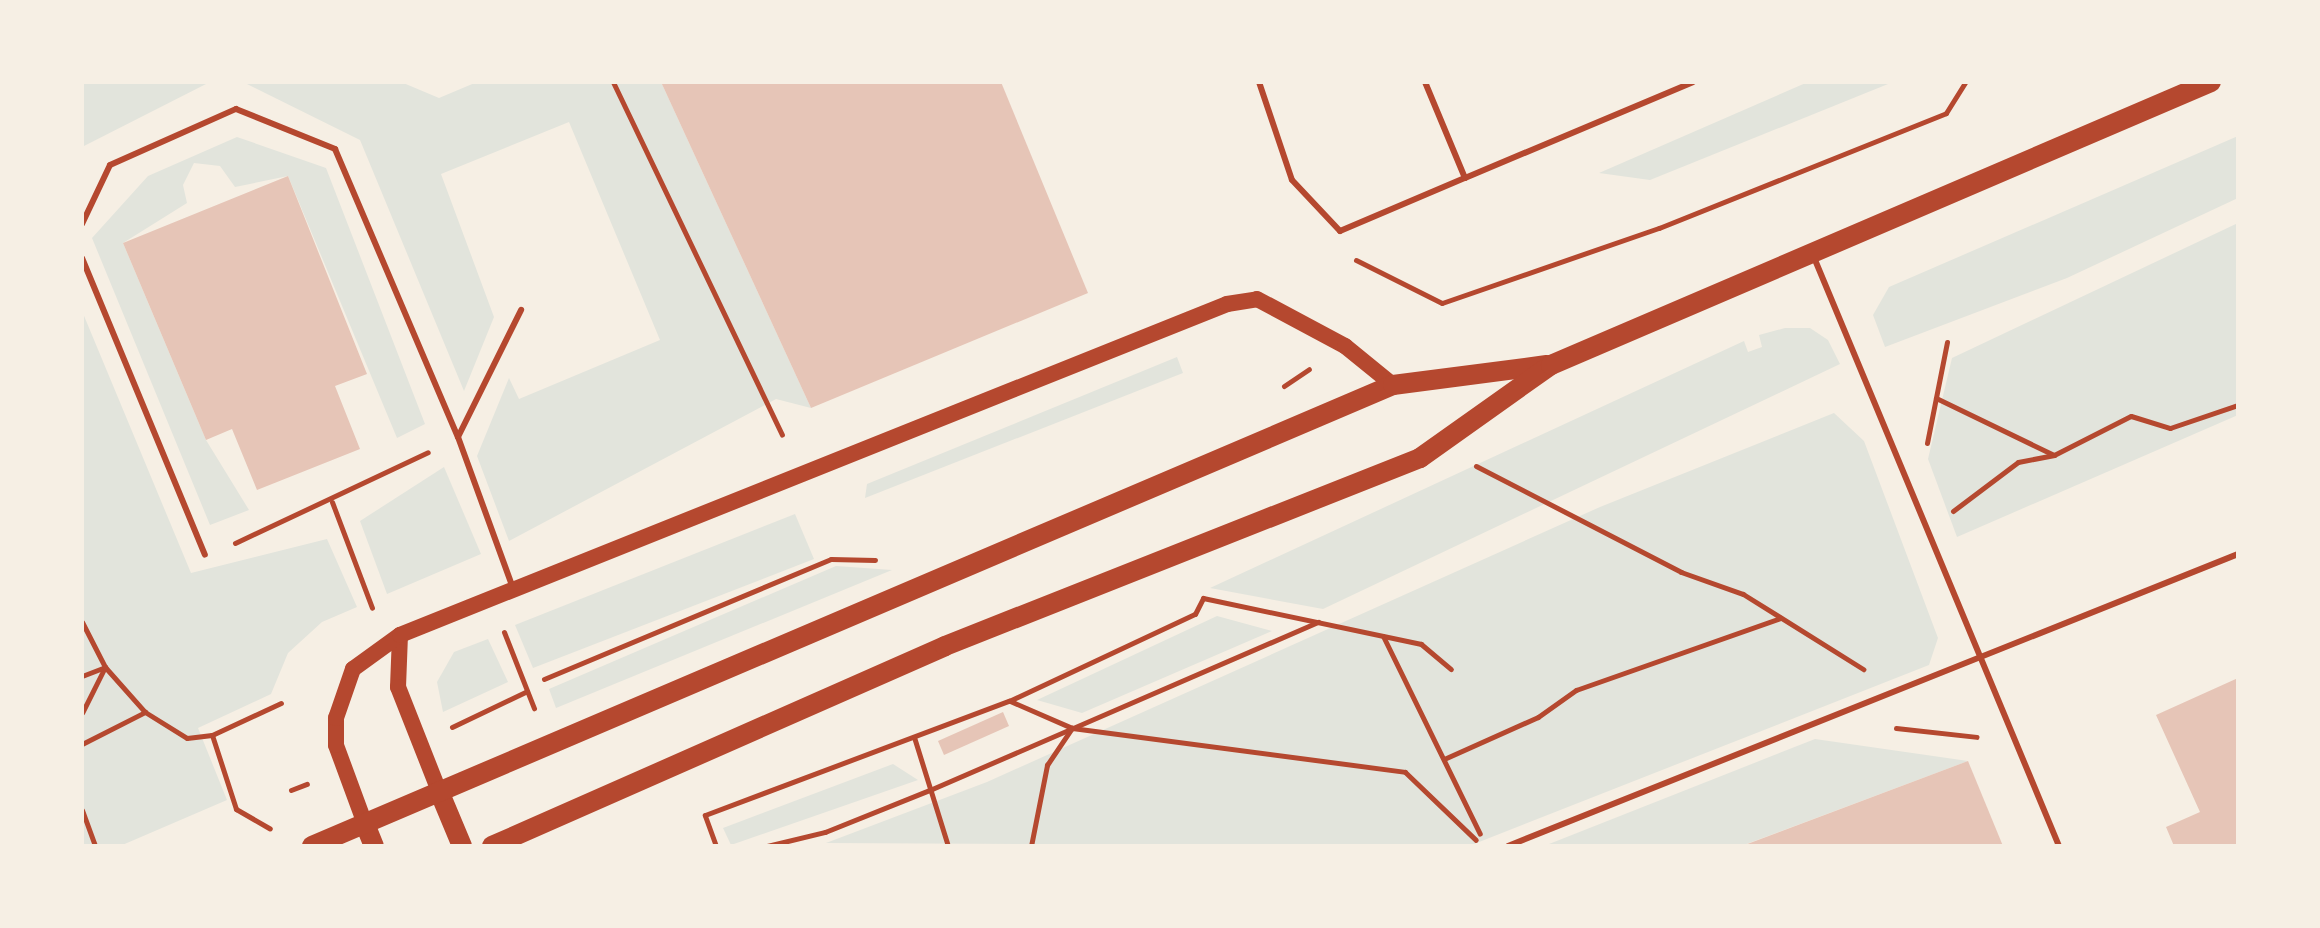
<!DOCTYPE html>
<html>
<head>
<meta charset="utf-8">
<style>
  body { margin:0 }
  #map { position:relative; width:2320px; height:928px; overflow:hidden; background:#f6efe4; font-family:Montserrat,sans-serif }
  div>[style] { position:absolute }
  .green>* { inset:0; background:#e2e4dc }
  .building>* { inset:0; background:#e6c5b7 }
  .path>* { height:5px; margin:-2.5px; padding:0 2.5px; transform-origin:2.5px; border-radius:2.5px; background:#b5482f }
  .service>* { height:6px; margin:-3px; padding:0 3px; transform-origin:3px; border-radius:3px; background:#b5482f }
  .secondary>* { height:16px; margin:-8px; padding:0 8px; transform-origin:8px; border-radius:8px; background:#b5482f }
  .primary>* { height:20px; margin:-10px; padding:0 10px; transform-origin:10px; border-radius:10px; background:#b5482f }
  span { translate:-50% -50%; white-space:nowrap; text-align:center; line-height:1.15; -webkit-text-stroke:8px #f6efe4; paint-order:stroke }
  .frame { position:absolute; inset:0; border:84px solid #f6efe4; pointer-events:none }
</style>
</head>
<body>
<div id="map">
  <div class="green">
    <div style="clip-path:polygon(82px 82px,210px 82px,82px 147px)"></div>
    <div style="clip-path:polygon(243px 82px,401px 82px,439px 98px,477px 82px,661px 82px,811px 408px,776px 399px,509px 541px,477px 456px,509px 378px,519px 399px,660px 340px,569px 122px,441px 174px,494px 317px,464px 391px,360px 140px)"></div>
    <div style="clip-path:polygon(1808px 82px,1893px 82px,1650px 180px,1599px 173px)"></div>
    <div style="clip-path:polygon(2238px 136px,2238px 198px,2067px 278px,1885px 347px,1873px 315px,1889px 287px)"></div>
    <div style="clip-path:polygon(237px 137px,326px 168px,425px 424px,397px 438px,288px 176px,235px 187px,220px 166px,194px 163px,183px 185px,187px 203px,123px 243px,206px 440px,249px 510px,210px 525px,92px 238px,148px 176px)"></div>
    <div style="clip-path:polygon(2238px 223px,2238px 415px,1957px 537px,1928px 459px,1952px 358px)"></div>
    <div style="clip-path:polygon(82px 311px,191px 573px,327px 539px,357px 607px,322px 622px,288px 653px,271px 694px,198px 728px,227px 800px,120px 846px,82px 846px)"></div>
    <div style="clip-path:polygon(1785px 328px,1810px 328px,1828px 340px,1840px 364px,1323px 609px,1210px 588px,1744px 341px,1748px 352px,1762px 347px,1759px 335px)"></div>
    <div style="clip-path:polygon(1177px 357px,1183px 373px,865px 498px,867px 484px)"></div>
    <div style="clip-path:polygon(1834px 413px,1864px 441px,1938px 638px,1929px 665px,1469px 846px,826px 843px,987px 782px,1600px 507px)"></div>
    <div style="clip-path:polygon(444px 467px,481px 554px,387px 594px,360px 521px)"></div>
    <div style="clip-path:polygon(795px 514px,814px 559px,533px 668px,515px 625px)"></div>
    <div style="clip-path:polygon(836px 566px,892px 570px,556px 708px,549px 689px)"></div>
    <div style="clip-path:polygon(1217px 616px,1272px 631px,1082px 713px,1037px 700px)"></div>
    <div style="clip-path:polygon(488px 639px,508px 682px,443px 712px,437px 682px,454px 652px)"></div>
    <div style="clip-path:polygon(1815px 739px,1968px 761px,1741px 846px,1544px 846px)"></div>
    <div style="clip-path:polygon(893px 764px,918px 780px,731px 845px,723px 828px)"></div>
  </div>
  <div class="building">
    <div style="clip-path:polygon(661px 82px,1001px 82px,1088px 293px,811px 408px)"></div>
    <div style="clip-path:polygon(288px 176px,367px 374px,335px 386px,360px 449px,257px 490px,232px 429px,206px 440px,123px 243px)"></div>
    <div style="clip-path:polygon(2238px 678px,2238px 846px,2174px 846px,2166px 827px,2200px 812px,2156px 715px)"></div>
    <div style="clip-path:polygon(1003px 712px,1009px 726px,944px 755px,938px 741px)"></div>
    <div style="clip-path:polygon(1968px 761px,2003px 846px,1742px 846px)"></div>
  </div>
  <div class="path">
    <div style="left:613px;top:82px;width:391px;rotate:64.4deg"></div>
    <div style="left:1356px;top:260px;width:96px;rotate:26.6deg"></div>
    <div style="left:1442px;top:303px;width:230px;rotate:-19.1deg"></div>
    <div style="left:1659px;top:228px;width:309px;rotate:-21.8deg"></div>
    <div style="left:1946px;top:113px;width:36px;rotate:-58deg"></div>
    <div style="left:1284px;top:386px;width:30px;rotate:-34deg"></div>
    <div style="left:1936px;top:398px;width:131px;rotate:25.8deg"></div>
    <div style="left:1927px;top:443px;width:103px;rotate:-78.8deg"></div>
    <div style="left:1476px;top:466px;width:231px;rotate:27.3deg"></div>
    <div style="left:1681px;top:572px;width:66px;rotate:19.5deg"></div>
    <div style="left:1743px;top:594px;width:142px;rotate:32deg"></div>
    <div style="left:332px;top:502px;width:113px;rotate:69.3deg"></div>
    <div style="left:1953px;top:511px;width:81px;rotate:-37deg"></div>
    <div style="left:2018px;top:462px;width:37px;rotate:-11deg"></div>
    <div style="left:2054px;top:455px;width:86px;rotate:-26.9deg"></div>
    <div style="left:2131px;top:416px;width:41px;rotate:17.1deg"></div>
    <div style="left:2170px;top:428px;width:72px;rotate:-18.7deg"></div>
    <div style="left:235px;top:543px;width:213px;rotate:-25.2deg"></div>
    <div style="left:82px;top:622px;width:51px;rotate:62.9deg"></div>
    <div style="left:105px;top:667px;width:51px;rotate:116.6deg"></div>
    <div style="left:504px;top:632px;width:82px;rotate:68.5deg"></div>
    <div style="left:1383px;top:636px;width:220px;rotate:63.9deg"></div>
    <div style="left:82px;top:676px;width:25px;rotate:-21deg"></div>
    <div style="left:105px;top:667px;width:60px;rotate:48.4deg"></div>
    <div style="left:544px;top:679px;width:311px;rotate:-22.7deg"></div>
    <div style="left:831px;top:559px;width:44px;rotate:1.3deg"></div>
    <div style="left:1010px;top:701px;width:68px;rotate:23.5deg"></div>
    <div style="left:1072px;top:728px;width:336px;rotate:7.5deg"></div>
    <div style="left:1405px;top:772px;width:98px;rotate:43.8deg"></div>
    <div style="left:452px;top:727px;width:83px;rotate:-25.6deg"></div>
    <div style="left:1896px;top:728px;width:81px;rotate:6.3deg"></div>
    <div style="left:212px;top:735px;width:78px;rotate:72deg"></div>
    <div style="left:236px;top:809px;width:39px;rotate:30deg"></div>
    <div style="left:914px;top:737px;width:114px;rotate:72.7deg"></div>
    <div style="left:82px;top:744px;width:71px;rotate:-26.9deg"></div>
    <div style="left:145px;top:712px;width:49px;rotate:31.8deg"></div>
    <div style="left:187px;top:738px;width:25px;rotate:-7deg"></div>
    <div style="left:212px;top:735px;width:76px;rotate:-24.9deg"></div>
    <div style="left:1444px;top:759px;width:103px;rotate:-24.1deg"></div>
    <div style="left:1538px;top:717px;width:47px;rotate:-35.4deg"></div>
    <div style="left:1576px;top:690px;width:217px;rotate:-19.4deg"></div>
    <div style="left:291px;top:790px;width:17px;rotate:-21deg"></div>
    <div style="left:82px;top:810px;width:38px;rotate:70deg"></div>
    <div style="left:716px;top:846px;width:33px;rotate:-110deg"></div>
    <div style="left:705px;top:815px;width:325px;rotate:-20.6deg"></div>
    <div style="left:1009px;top:701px;width:205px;rotate:-25.1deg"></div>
    <div style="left:1195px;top:614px;width:18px;rotate:-63deg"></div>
    <div style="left:1203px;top:598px;width:223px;rotate:11.9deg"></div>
    <div style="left:1421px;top:644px;width:39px;rotate:40deg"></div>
    <div style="left:767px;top:846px;width:60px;rotate:-13.6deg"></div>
    <div style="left:825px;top:832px;width:115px;rotate:-21.9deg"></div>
    <div style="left:932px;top:789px;width:421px;rotate:-23.4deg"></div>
    <div style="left:1031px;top:846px;width:83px;rotate:-78.8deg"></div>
    <div style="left:1047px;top:765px;width:45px;rotate:-56deg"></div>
  </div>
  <div class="service">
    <div style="left:1259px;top:82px;width:103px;rotate:71.4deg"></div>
    <div style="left:1292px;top:180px;width:70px;rotate:46.7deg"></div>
    <div style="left:1340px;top:231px;width:136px;rotate:-23deg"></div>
    <div style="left:1425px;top:82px;width:104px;rotate:67.4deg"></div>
    <div style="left:1465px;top:178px;width:247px;rotate:-22.8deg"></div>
    <div style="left:82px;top:224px;width:65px;rotate:-64.6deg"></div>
    <div style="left:110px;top:165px;width:138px;rotate:-24deg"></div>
    <div style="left:236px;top:109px;width:107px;rotate:22deg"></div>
    <div style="left:335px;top:149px;width:313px;rotate:66.9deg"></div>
    <div style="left:458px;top:437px;width:161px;rotate:70deg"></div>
    <div style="left:1813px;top:255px;width:640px;rotate:67.4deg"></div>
    <div style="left:82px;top:258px;width:321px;rotate:67.5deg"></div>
    <div style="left:458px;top:437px;width:142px;rotate:-63.6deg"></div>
    <div style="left:1508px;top:846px;width:786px;rotate:-21.8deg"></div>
  </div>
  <div class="secondary">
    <div style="left:400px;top:635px;width:52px;rotate:92.2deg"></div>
    <div style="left:398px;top:687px;width:112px;rotate:68.5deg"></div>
    <div style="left:365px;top:824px;width:84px;rotate:-110.2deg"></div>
    <div style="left:336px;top:745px;width:27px;rotate:-90deg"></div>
    <div style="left:336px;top:718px;width:52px;rotate:-70.9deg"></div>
    <div style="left:353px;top:669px;width:58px;rotate:-35.9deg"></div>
    <div style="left:400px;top:635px;width:891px;rotate:-21.81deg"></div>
    <div style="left:1227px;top:304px;width:30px;rotate:-9deg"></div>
    <div style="left:1257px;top:299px;width:100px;rotate:28.1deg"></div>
    <div style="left:1345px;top:346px;width:62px;rotate:39.1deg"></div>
  </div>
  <div class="primary">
    <div style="left:439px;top:791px;width:60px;rotate:67.3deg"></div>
    <div style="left:365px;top:824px;width:24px;rotate:68deg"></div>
    <div style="left:312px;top:846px;width:1175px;rotate:-23.1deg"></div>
    <div style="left:1393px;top:385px;width:155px;rotate:-7.4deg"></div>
    <div style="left:492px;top:846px;width:495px;rotate:-23.8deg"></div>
    <div style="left:945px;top:646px;width:511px;rotate:-21.59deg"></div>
    <div style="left:1420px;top:458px;width:161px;rotate:-35.4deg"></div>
    <div style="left:1551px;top:365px;width:718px;rotate:-23.21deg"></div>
  </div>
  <div class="frame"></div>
</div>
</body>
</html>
